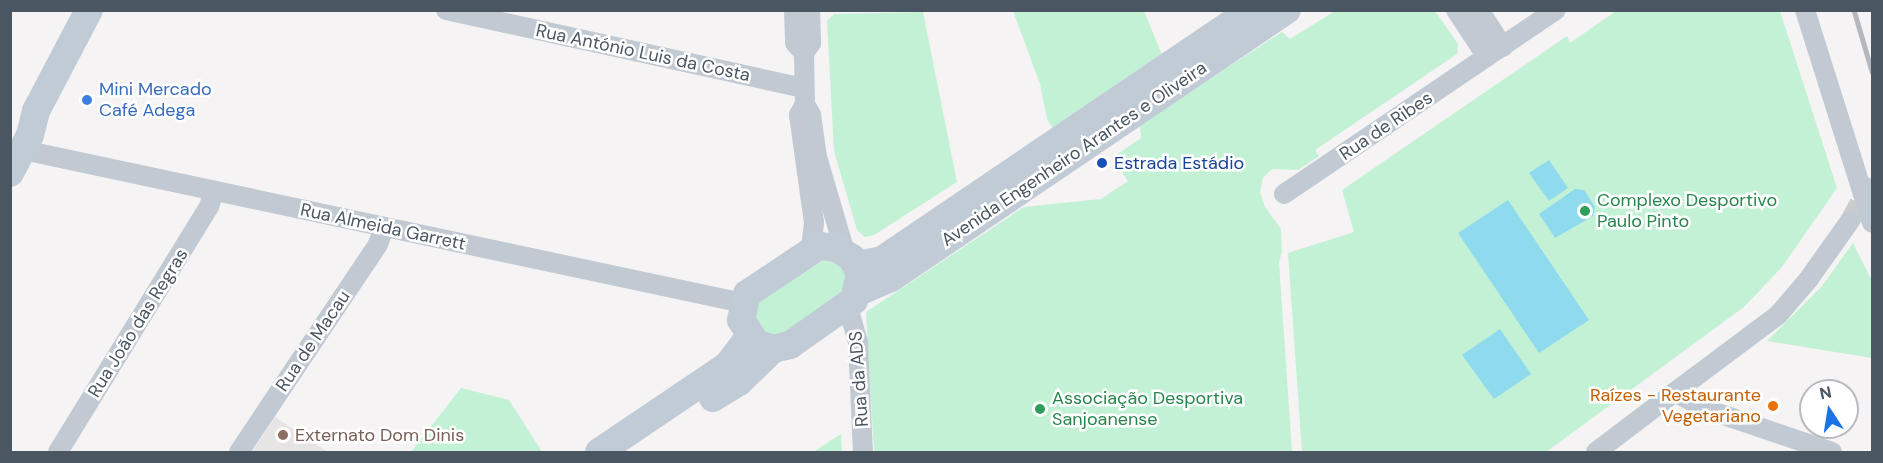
<!DOCTYPE html>
<html>
<head>
<meta charset="utf-8">
<style>
  body { margin:0 }
  #map { position:relative; width:1883px; height:463px; overflow:hidden; background:#f5f3f3; font-family:"DM Sans",sans-serif }
  div>[style] { position:absolute }
  .education>* { inset:0; background:#e6e4e5 }
  .green>* { inset:0; background:#c3f1d5 }
  .water>* { inset:0; background:#90daee }
  .street-tunnel>* { height:20px; margin-top:-10px; transform-origin:0; background:repeating-linear-gradient(90deg,#caccce 0 20px,transparent 0 30px) }
  .street>* { height:20px; margin:-10px; padding:0 10px; transform-origin:10px; border-radius:10px; background:#c1cad2 }
  .secondary>* { height:28px; margin:-14px; padding:0 14px; transform-origin:14px; border-radius:14px; background:#c1cbd6 }
  .rail>* { height:4.5px; margin:-2.25px; padding:0 2.25px; transform-origin:2.25px; border-radius:2.25px; background:#b5b8bd }
  .dots>* { width:16px; height:16px; translate:-50% -50%; box-sizing:border-box; border:3px solid #fff; border-radius:50% }
  span { translate:-50% -50%; white-space:nowrap; text-align:center; line-height:1.15; -webkit-text-stroke:5px #fff; paint-order:stroke }
  .street-label { font-size:18px; color:#4a5661 }
  .shop-label { font-size:18px; color:#366cbe }
  .left { translate:0 -50%; text-align:left }
  .transit-label { font-size:18px; color:#164399 }
  .leisure-label { font-size:18px; color:#27864d }
  .food-label { font-size:18px; color:#c56008 }
  .right { translate:-100% -50%; text-align:right }
  .education-label { font-size:18px; color:#785e54 }
  .frame { position:absolute; inset:0; border:12px solid #4a5661; pointer-events:none }
  .north { position:absolute; left:1799px; top:379px; width:60px; height:60px; box-sizing:border-box; background:#fff; border:2px solid #b7bbc0; border-radius:50%; rotate:348deg; font-size:16px; font-weight:700; line-height:24px; text-align:center; color:#4a5661 }
  .north::after { content:''; display:block; margin:auto; width:21px; height:27px; background:#1a73e8; clip-path:polygon(50% 0,100% 100%,50% 72%,0 100%) }
</style>
</head>
<body>
<div id="map">
  <div class="education">
    <div style="clip-path:polygon(275px 417px,328px 452px,252px 452px)"></div>
  </div>
  <div class="green">
    <div style="clip-path:polygon(1013px 11px,1144px 11px,1163px 57px,1056px 133px,1047px 119px,1040px 84px)"></div>
    <div style="clip-path:polygon(1335px 11px,1435px 11px,1458px 44px,1457px 54px,1315px 150px,1319px 156px,1298px 170px,1272px 169px,1263px 178px,1260px 192px,1265px 207px,1281px 229px,1282px 252px,1279px 262px,1292px 452px,874px 452px,866px 312px,1024px 207px,1101px 199px,1128px 181px,1112px 158px,1141px 138px,1140px 125px,1282px 32px,1290px 39px)"></div>
    <div style="clip-path:polygon(1616px 11px,1780px 11px,1837px 188px,1782px 267px,1744px 307px,1546px 452px,1302px 452px,1288px 253px,1354px 232px,1342px 190px,1567px 36px,1570px 43px)"></div>
    <div style="clip-path:polygon(923px 12px,957px 182px,874px 235px,865px 237px,857px 230px,834px 151px,827px 21px,834px 14px)"></div>
    <div style="clip-path:polygon(1853px 243px,1872px 281px,1872px 358px,1767px 341px,1822px 286px)"></div>
    <div style="clip-path:polygon(828px 258px,846px 270px,844px 292px,785px 335px,768px 336px,755px 324px,757px 302px)"></div>
    <div style="clip-path:polygon(461px 388px,509px 400px,542px 452px,411px 452px)"></div>
    <div style="clip-path:polygon(841px 434px,842px 452px,813px 452px)"></div>
  </div>
  <div class="water">
    <div style="clip-path:polygon(1549px 160px,1568px 188px,1549px 201px,1529px 173px)"></div>
    <div style="clip-path:polygon(1575px 189px,1584px 190px,1595px 207px,1593px 216px,1555px 238px,1539px 214px)"></div>
    <div style="clip-path:polygon(1508px 200px,1589px 320px,1539px 353px,1458px 233px)"></div>
    <div style="clip-path:polygon(1500px 329px,1531px 374px,1494px 399px,1462px 355px)"></div>
  </div>
  <div class="street-tunnel">
    <div style="left:1850px;top:221px;width:47px;rotate:-61.8deg"></div>
  </div>
  <div class="street">
    <div style="left:446px;top:10px;width:366px;rotate:12.3deg"></div>
    <div style="left:794px;top:10px;width:33px;rotate:88deg"></div>
    <div style="left:795px;top:43px;width:13px;rotate:48deg"></div>
    <div style="left:810px;top:10px;width:33px;rotate:88deg"></div>
    <div style="left:811px;top:43px;width:12px;rotate:125deg"></div>
    <div style="left:804px;top:53px;width:51px;rotate:88.9deg"></div>
    <div style="left:805px;top:104px;width:13px;rotate:61deg"></div>
    <div style="left:811px;top:115px;width:42px;rotate:81.9deg"></div>
    <div style="left:817px;top:157px;width:99px;rotate:73.6deg"></div>
    <div style="left:1456px;top:10px;width:56px;rotate:56.6deg"></div>
    <div style="left:1479px;top:10px;width:44px;rotate:57deg"></div>
    <div style="left:1805px;top:10px;width:223px;rotate:72.5deg"></div>
    <div style="left:805px;top:104px;width:13px;rotate:119deg"></div>
    <div style="left:799px;top:115px;width:109px;rotate:82.1deg"></div>
    <div style="left:814px;top:223px;width:26px;rotate:97deg"></div>
    <div style="left:23px;top:150px;width:736px;rotate:12deg"></div>
    <div style="left:1284px;top:194px;width:328px;rotate:-34.1deg"></div>
    <div style="left:848px;top:307px;width:37px;rotate:74deg"></div>
    <div style="left:858px;top:343px;width:109px;rotate:87.4deg"></div>
    <div style="left:1675px;top:392px;width:129px;rotate:-36.8deg"></div>
    <div style="left:1778px;top:315px;width:46px;rotate:-49.4deg"></div>
    <div style="left:1808px;top:280px;width:72px;rotate:-54.6deg"></div>
    <div style="left:58px;top:452px;width:288px;rotate:-58.4deg"></div>
    <div style="left:209px;top:207px;width:17px;rotate:-73deg"></div>
    <div style="left:239px;top:452px;width:250px;rotate:-56.2deg"></div>
    <div style="left:378px;top:244px;width:17px;rotate:-69deg"></div>
    <div style="left:1596px;top:452px;width:99px;rotate:-37.2deg"></div>
    <div style="left:1675px;top:392px;width:35px;rotate:29deg"></div>
    <div style="left:1706px;top:409px;width:133px;rotate:18.8deg"></div>
  </div>
  <div class="secondary">
    <div style="left:10px;top:173px;width:43px;rotate:-62.2deg"></div>
    <div style="left:30px;top:135px;width:25px;rotate:-76deg"></div>
    <div style="left:36px;top:111px;width:114px;rotate:-62.3deg"></div>
    <div style="left:819px;top:246px;width:18px;rotate:6deg"></div>
    <div style="left:837px;top:248px;width:18px;rotate:34deg"></div>
    <div style="left:852px;top:258px;width:18px;rotate:63deg"></div>
    <div style="left:860px;top:274px;width:27px;rotate:103deg"></div>
    <div style="left:854px;top:300px;width:78px;rotate:144.9deg"></div>
    <div style="left:790px;top:345px;width:17px;rotate:167deg"></div>
    <div style="left:773px;top:349px;width:18px;rotate:-161deg"></div>
    <div style="left:756px;top:343px;width:27px;rotate:-123deg"></div>
    <div style="left:741px;top:320px;width:27px;rotate:-77deg"></div>
    <div style="left:747px;top:294px;width:87px;rotate:-33.7deg"></div>
    <div style="left:857px;top:265px;width:25px;rotate:-11deg"></div>
    <div style="left:882px;top:260px;width:446px;rotate:-34.1deg"></div>
    <div style="left:858px;top:292px;width:36px;rotate:-23deg"></div>
    <div style="left:891px;top:278px;width:478px;rotate:-34.1deg"></div>
    <div style="left:713px;top:398px;width:31px;rotate:-32deg"></div>
    <div style="left:739px;top:382px;width:47px;rotate:-44.1deg"></div>
    <div style="left:599px;top:452px;width:156px;rotate:-34deg"></div>
    <div style="left:728px;top:365px;width:35px;rotate:-53deg"></div>
  </div>
  <div class="rail">
    <div style="left:1854px;top:10px;width:64px;rotate:73.6deg"></div>
  </div>
  <div class="dots">
    <div style="left:87px;top:100px;background:#3f7fe0"></div>
    <div style="left:1102px;top:163px;background:#1a4fb4"></div>
    <div style="left:1585px;top:211px;background:#2e9e5b"></div>
    <div style="left:1773px;top:406px;background:#e8710a"></div>
    <div style="left:1040px;top:409px;background:#2e9e5b"></div>
    <div style="left:283px;top:435px;background:#8d6e63"></div>
  </div>
  <div class="street-label">
    <span style="left:643px;top:53px;rotate:12deg">Rua António Luis da Costa</span>
    <span style="left:1386px;top:126px;rotate:-34deg">Rua de Ribes</span>
    <span style="left:1074px;top:154px;rotate:-34deg">Avenida Engenheiro Arantes e Oliveira</span>
    <span style="left:383px;top:227px;rotate:12deg">Rua Almeida Garrett</span>
    <span style="left:138px;top:323px;rotate:-58deg">Rua João das Regras</span>
    <span style="left:313px;top:341px;rotate:-56deg">Rua de Macau</span>
    <span style="left:859px;top:379px;rotate:-94deg">Rua da ADS</span>
  </div>
  <div class="shop-label">
    <span class="left" style="left:99px;top:100px">Mini Mercado<br>Café Adega</span>
  </div>
  <div class="transit-label">
    <span class="left" style="left:1114px;top:163px">Estrada Estádio</span>
  </div>
  <div class="leisure-label">
    <span class="left" style="left:1597px;top:211px">Complexo Desportivo<br>Paulo Pinto</span>
    <span class="left" style="left:1052px;top:409px">Associação Desportiva<br>Sanjoanense</span>
  </div>
  <div class="food-label">
    <span class="right" style="left:1761px;top:406px">Raízes - Restaurante<br>Vegetariano</span>
  </div>
  <div class="education-label">
    <span class="left" style="left:295px;top:435px">Externato Dom Dinis</span>
  </div>
  <div class="frame"></div>
  <div class="north">N</div>
</div>
</body>
</html>
